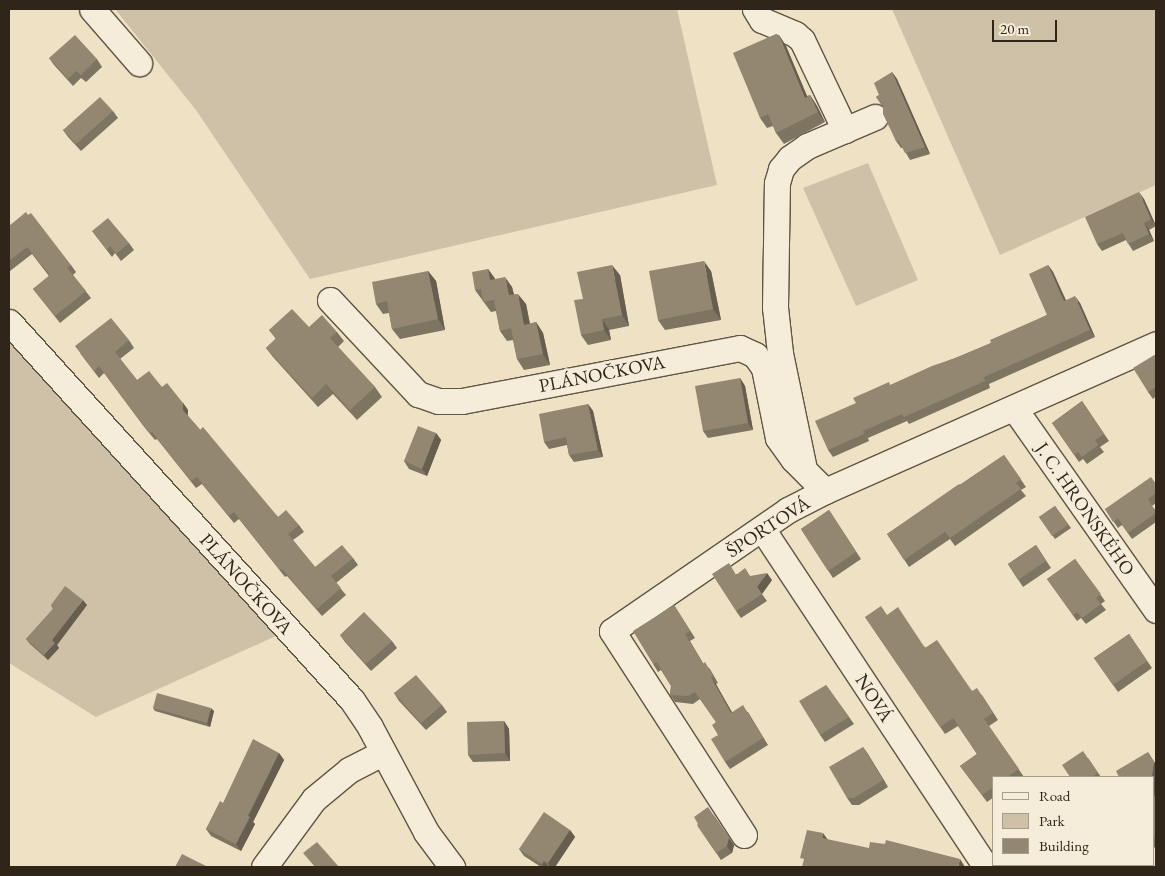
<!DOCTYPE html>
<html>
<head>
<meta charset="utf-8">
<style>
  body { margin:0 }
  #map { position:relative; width:1165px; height:876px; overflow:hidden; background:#efe1c4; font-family:"EB Garamond",serif }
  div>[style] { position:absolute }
  .green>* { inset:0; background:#cfc1a7 }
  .roads { filter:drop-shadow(1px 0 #605444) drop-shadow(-1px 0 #605444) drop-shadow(0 1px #605444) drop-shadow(0 -1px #605444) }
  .minor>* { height:25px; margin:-12.5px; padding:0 12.5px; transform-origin:12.5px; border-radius:12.5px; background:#f5ecd9 }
  .wall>* { inset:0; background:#7e7462 }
  .shaded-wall>* { inset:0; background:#675e50 }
  .building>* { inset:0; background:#938772 }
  span { translate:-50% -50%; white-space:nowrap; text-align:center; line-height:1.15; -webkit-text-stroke:5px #f5ecd9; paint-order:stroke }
  .street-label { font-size:19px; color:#302519 }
  .frame { position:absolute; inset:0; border:10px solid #302519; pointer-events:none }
  .legend { position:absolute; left:992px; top:776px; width:162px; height:90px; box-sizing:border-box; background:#f5ecd9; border:1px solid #a69c8c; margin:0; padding:6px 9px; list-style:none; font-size:15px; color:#302519 }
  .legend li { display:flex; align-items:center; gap:10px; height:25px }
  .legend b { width:25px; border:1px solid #a69c8c }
  .scale { position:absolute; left:992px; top:20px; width:65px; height:22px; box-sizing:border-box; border:2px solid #302519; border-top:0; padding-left:6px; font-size:15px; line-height:18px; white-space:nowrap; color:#302519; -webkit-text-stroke:4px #f5ecd9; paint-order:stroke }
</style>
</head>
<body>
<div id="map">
  <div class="green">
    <div style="clip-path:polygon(115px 9px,677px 9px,717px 185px,310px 279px,196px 110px)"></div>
    <div style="clip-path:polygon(892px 9px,1156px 9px,1156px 185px,1000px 255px)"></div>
    <div style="clip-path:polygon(868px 163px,918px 280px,856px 306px,803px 188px)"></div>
    <div style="clip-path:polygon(9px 337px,124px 468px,276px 636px,96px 717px,9px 663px)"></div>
  </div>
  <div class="roads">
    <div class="minor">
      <div style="left:92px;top:9px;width:72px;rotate:49deg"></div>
      <div style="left:755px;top:9px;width:13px;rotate:58deg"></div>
      <div style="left:762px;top:20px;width:36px;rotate:23deg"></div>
      <div style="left:795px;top:34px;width:9px;rotate:41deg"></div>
      <div style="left:802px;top:40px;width:100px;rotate:64.5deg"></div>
      <div style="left:330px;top:300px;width:129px;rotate:46.9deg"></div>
      <div style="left:418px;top:394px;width:21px;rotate:19deg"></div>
      <div style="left:438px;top:401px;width:24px"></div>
      <div style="left:462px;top:401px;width:283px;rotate:-10.8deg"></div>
      <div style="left:740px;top:348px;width:17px;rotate:25deg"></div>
      <div style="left:755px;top:355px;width:16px;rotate:55deg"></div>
      <div style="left:764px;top:368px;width:71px;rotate:78.7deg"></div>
      <div style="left:778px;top:438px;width:26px;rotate:54deg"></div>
      <div style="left:793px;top:459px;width:45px;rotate:45deg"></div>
      <div style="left:9px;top:322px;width:510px;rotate:47.78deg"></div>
      <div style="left:352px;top:700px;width:32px;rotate:56deg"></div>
      <div style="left:370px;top:727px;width:119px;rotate:61.9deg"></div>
      <div style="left:426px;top:832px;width:44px;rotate:53.4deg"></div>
      <div style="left:1014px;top:408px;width:247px;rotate:54.9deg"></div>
      <div style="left:804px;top:469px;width:118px;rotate:-101.7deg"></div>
      <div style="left:780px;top:353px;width:46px;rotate:-96.2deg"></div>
      <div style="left:775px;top:307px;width:124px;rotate:-89.1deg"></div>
      <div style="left:777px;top:183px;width:15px;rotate:-74deg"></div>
      <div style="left:781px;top:169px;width:14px;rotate:-51deg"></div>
      <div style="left:790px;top:158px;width:21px;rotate:-35deg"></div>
      <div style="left:807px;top:146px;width:74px;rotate:-23.1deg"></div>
      <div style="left:763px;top:530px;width:404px;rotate:56.5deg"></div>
      <div style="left:744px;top:835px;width:243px;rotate:-122.9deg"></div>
      <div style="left:612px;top:631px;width:214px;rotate:-34.5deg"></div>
      <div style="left:788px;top:510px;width:42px;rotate:-27.2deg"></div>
      <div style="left:825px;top:491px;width:362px;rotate:-23.9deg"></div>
      <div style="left:264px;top:867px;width:84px;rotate:-53.7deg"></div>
      <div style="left:314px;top:799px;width:45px;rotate:-39.6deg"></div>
      <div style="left:349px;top:770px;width:37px;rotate:-27deg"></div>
    </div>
  </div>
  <div class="wall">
    <div style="clip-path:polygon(779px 35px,786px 46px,807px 96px,810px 95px,817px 106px,825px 122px,784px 144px,776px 133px,773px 126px,767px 128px,760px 118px)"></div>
    <div style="clip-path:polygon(49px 58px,97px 59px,102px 67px,86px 82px,81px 78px,73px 86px,54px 65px)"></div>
    <div style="clip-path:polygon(892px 72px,897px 79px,930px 154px,910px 160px,903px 148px,901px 148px,896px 141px,883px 107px,876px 97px,879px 95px)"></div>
    <div style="clip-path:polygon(113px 111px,118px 118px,81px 151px,68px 137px,63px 130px)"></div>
    <div style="clip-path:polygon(1144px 199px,1156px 226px,1149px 230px,1154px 241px,1133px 251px,1126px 240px,1102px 251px,1097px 244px)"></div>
    <div style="clip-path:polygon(9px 226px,71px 265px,76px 272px,73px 275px,91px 298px,60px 323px,33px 289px,49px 276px,32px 254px,10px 271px,9px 270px)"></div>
    <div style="clip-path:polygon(92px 231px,129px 243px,134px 250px,121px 261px,115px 253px,112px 257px)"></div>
    <div style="clip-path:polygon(1048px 265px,1053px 272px,1066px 300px,1080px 303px,1095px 337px,989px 384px,990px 388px,909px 424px,907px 421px,868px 438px,869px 441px,833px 457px,828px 450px,891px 385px,991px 343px,1047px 315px)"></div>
    <div style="clip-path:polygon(488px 269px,495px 279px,512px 287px,514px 294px,526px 304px,530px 324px,536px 322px,543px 333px,550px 365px,524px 370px,517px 359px,513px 340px,507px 341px,500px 331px,496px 311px,491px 312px,475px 290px)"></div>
    <div style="clip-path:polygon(428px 271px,436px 281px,445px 330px,400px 339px,392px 329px,389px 313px,383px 314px,376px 304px)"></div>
    <div style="clip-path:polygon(711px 271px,721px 320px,665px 330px,658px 320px)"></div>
    <div style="clip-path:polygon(620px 275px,629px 326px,609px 330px,611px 340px,588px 345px,581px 335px,583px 299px)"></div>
    <div style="clip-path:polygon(309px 327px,337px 332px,344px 341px,338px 347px,375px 387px,382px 397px,357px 420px,333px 394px,318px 407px,273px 357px,266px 348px,276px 339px,269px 330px)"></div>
    <div style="clip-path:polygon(129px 340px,134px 348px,120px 359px,137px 380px,162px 387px,183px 403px,188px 410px,188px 416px,278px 517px,299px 525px,304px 532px,293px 540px,315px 567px,353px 558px,358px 565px,336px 583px,346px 595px,322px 616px,287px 576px,285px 577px,239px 519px,234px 523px,202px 484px,196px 488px,157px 439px,155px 440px,145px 428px,104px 373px,99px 378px,80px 353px)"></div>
    <div style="clip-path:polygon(1156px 354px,1156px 396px,1153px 399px,1148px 392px)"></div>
    <div style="clip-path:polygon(740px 378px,745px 386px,753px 430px,708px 438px,703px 431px)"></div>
    <div style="clip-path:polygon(1082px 401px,1109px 441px,1100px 447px,1104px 452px,1087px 464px,1083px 459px,1079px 462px,1052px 423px)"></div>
    <div style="clip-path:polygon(588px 404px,593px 411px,603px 457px,574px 462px,569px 455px,567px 445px,549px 449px,544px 442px)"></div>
    <div style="clip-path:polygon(436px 433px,441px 440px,427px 476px,409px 469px,404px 461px)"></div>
    <div style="clip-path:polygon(1004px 455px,1026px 487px,1021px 490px,1026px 496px,955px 546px,950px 539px,909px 567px,887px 534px)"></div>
    <div style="clip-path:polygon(1156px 484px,1156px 503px,1152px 506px,1156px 511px,1156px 522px,1132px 539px,1122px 525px,1118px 528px,1105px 509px)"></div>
    <div style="clip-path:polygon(1055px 506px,1071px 528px,1055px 539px,1039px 517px)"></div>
    <div style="clip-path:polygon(829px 510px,861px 559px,833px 578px,801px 529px)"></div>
    <div style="clip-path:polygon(1036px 545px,1051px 568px,1023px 587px,1008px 564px)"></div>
    <div style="clip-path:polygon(1075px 559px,1105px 601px,1101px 604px,1106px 610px,1086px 624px,1081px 618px,1077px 621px,1047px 579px)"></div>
    <div style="clip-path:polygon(736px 574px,750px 576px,772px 580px,762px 594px,767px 601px,741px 618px,736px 611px)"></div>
    <div style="clip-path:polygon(51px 605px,87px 605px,57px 645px,59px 648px,48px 660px,30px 644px,26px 639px,53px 609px)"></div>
    <div style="clip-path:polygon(674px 605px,695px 638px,690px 641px,703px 663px,710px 669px,718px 683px,716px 684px,718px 688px,732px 712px,748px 712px,768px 745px,730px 769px,725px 762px,716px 722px,700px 699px,693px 704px,675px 702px,670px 695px,671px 686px,661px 670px,658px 672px,653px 664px)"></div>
    <div style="clip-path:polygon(888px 615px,926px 648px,972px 691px,982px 695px,998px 720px,989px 726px,1024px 777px,994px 777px,994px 797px,987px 802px,960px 766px,977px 754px,958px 726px,945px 734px,865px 617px)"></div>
    <div style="clip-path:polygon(1129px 634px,1152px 668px,1118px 692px,1094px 658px)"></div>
    <div style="clip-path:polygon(340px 635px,392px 641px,397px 648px,371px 671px,345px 642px)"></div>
    <div style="clip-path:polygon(826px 685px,854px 724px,825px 742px,820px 735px)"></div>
    <div style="clip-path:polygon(394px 693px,442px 705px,447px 712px,426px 730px,399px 701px)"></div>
    <div style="clip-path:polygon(153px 708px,214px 711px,210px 727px,155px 711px)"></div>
    <div style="clip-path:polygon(504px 721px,509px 729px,510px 761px,473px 762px,468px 755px)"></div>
    <div style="clip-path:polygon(863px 747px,888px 787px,859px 805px,852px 805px,847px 798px)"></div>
    <div style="clip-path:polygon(279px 753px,284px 760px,253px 822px,255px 824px,241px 851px,211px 836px,206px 829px,223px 803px)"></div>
    <div style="clip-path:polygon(1088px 758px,1101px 777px,1070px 777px)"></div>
    <div style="clip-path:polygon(1153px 760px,1156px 765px,1155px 795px,1156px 795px,1156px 846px,1154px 848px)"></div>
    <div style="clip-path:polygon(697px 825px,734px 845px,732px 853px,721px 860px)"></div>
    <div style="clip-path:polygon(570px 830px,575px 837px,555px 867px,541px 867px,524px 856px,519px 849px)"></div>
    <div style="clip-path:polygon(1049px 865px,1127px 865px,1123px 867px,1045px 867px)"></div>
  </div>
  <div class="shaded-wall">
    <div style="clip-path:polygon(779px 35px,786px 46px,812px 108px,805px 98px)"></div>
    <div style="clip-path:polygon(892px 72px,897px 79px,930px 154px,925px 147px)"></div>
    <div style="clip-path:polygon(810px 95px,817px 106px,825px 122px,818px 112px)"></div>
    <div style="clip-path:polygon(1139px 192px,1144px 199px,1156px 226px,1151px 219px)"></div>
    <div style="clip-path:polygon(1144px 223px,1149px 230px,1154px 241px,1149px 234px)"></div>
    <div style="clip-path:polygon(704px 261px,711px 271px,721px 320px,713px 309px)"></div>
    <div style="clip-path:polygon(612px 265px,620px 275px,629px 326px,622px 315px)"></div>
    <div style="clip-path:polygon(1048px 265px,1053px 272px,1069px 308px,1064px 301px)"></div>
    <div style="clip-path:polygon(488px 269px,496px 280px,490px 280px)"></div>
    <div style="clip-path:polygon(428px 271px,436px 281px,445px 330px,438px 319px)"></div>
    <div style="clip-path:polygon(505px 277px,512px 287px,516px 306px,509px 295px)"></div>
    <div style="clip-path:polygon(518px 294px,526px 304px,532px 335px,524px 325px)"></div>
    <div style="clip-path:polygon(1075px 296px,1080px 303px,1095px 337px,1090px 330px)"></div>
    <div style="clip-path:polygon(602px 319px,609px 330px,611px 340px,604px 330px)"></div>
    <div style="clip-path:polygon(536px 322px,543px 333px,550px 365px,543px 354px)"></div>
    <div style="clip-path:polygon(740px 378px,745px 386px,753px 430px,748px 423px)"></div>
    <div style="clip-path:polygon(183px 403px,188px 410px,187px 417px,183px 410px)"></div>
    <div style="clip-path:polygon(588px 404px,593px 411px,603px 457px,598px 450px)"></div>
    <div style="clip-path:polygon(436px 433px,441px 440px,427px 476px,422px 469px)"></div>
    <div style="clip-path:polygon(767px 573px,772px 580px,762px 594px,767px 601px,757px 587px)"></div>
    <div style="clip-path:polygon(83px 600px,87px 605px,57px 645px,59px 648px,48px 660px,44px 655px,52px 640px)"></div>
    <div style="clip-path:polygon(711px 677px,716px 684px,736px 720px,731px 713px)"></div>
    <div style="clip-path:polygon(211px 708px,214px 711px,210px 727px,207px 723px)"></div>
    <div style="clip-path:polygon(504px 721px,509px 729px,510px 761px,505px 753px)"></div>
    <div style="clip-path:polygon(863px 747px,868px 754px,888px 787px,883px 780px)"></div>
    <div style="clip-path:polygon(1148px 752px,1156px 765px,1156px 789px,1154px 806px,1154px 777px,1152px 777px)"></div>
    <div style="clip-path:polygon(279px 753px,284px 760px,253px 822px,255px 824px,241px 851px,236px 844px,248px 816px)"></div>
    <div style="clip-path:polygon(713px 814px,734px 845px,732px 853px,727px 846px)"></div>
    <div style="clip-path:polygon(570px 830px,575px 837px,555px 867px,550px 867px,548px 863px)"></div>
    <div style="clip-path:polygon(823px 833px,828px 840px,822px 838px)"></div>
    <div style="clip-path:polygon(960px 859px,965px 867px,958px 867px)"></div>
    <div style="clip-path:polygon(544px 861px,548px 867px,544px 867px,542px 864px)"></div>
  </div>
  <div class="building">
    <div style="clip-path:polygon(776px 34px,779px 35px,805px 98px,810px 95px,818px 112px,776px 133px,768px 114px,760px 118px,733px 53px)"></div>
    <div style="clip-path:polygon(75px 35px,97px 59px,81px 75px,76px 71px,68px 79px,49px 58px)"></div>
    <div style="clip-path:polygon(892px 72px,925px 147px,905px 153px,899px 141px,896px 141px,883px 114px,883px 105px,876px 97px,879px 95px,874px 83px)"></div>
    <div style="clip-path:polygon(100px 97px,113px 111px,76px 144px,63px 130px)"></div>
    <div style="clip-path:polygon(1139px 192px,1151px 219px,1144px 223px,1149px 234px,1128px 244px,1123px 233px,1097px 244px,1085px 217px)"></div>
    <div style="clip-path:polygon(26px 212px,28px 215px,31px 213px,71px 265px,67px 268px,86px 291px,55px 316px,33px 289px,50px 275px,27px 247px,9px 261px,9px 226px)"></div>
    <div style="clip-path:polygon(108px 218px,129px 243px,116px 254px,110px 246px,107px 250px,92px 231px)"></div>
    <div style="clip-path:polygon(704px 261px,713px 309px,658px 320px,649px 271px)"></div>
    <div style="clip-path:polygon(612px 265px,622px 315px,602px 319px,604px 330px,581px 335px,574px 300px,583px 299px,577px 272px)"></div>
    <div style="clip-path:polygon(1048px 265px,1064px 301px,1075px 296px,1090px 330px,984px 377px,985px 381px,904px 417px,902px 414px,863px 431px,864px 434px,828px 450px,815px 421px,856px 403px,853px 398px,889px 382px,890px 385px,932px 366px,961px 356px,991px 343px,990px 340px,1047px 315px,1029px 274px)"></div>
    <div style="clip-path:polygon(488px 269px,490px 280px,505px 277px,509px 295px,518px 294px,524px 325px,536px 322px,543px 354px,517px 359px,511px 328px,500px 331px,494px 300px,483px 302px,481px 289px,475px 290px,472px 272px)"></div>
    <div style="clip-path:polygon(428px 271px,438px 319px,392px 329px,387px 301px,376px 304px,372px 282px)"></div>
    <div style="clip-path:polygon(292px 309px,309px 327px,322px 315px,337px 332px,330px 338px,375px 387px,350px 410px,326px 384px,312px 398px,266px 348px,276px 338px,269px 330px)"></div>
    <div style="clip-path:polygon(111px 318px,129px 340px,115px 352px,137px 380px,149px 371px,162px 387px,167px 383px,183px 403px,183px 410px,200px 430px,203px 427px,278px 517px,286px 510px,299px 525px,288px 534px,315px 567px,342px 545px,353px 558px,331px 576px,341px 588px,317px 609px,282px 569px,280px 570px,234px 512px,229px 516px,197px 477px,191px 481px,152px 432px,150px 433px,140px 421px,99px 366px,94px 371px,75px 346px)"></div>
    <div style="clip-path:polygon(1156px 354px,1156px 387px,1148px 392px,1133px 368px)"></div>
    <div style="clip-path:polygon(740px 378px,748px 423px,703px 431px,695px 386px)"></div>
    <div style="clip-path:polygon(1082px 401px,1104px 434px,1095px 440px,1098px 445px,1082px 457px,1078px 452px,1074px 455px,1052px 423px)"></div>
    <div style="clip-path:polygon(588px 404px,598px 450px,569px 455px,566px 437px,544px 442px,539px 414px)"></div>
    <div style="clip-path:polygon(418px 426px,436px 433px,422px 469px,404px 461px)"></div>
    <div style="clip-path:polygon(1004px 455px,1021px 479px,1016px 483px,1021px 489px,950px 538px,945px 532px,904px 560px,887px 534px,959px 484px,960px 485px)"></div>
    <div style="clip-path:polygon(1151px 477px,1156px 484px,1156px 493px,1148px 499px,1156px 513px,1128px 533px,1118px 518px,1113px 522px,1105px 509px)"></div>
    <div style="clip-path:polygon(1055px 506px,1068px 525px,1052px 536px,1039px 517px)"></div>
    <div style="clip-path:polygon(829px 510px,856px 552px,828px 571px,801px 529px)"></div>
    <div style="clip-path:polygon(1036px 545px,1046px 561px,1018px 580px,1008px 564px)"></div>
    <div style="clip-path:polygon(1075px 559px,1101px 594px,1096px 598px,1101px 604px,1082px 618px,1077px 612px,1073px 615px,1047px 579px)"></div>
    <div style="clip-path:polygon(729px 563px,736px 575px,745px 568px,750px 576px,767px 573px,757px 587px,762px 594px,736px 611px,712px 574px)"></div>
    <div style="clip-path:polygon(65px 586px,83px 600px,52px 640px,55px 643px,44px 655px,26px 639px,54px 608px,51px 605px)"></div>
    <div style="clip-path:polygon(674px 605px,690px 631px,685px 634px,703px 664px,705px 662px,713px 676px,711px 677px,713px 681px,731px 713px,743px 705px,763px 738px,725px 762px,711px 739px,718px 735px,712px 725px,716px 722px,695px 692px,688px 696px,670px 695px,671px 686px,657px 662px,653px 664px,633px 631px)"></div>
    <div style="clip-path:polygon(881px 606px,887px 615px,898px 607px,925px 648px,937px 640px,972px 691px,977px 688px,993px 713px,984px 719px,1019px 769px,1007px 777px,994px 777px,994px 787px,982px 795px,960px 766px,977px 754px,953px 718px,940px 727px,865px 617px)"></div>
    <div style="clip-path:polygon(364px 612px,392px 641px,366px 664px,340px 635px)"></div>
    <div style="clip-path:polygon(1129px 634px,1147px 661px,1113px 685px,1094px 658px)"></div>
    <div style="clip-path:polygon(416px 675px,442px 705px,421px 723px,394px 693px)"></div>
    <div style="clip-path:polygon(826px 685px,849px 717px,820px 735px,799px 701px)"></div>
    <div style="clip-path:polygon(157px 693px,211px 708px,207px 723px,153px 708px)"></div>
    <div style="clip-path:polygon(504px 721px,505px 753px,468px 755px,467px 722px)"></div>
    <div style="clip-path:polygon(253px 739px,279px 753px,248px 816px,250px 817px,236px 844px,206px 829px,220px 801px,223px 803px)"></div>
    <div style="clip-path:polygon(863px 747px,883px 780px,854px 798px,847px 798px,829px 767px)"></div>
    <div style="clip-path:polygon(1083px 751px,1098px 773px,1092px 777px,1070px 777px,1062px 765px)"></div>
    <div style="clip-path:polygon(1148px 752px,1154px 762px,1152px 777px,1119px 777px,1116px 771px)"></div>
    <div style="clip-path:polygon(1156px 795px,1156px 836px,1154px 838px,1154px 796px)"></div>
    <div style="clip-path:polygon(708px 807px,729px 838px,727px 846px,716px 853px,697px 825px,698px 824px,694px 817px)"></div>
    <div style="clip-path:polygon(544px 812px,570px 830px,548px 863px,544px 861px,542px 864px,519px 849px)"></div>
    <div style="clip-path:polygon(807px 830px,823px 833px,822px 838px,869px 848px,870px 842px,885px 844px,886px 840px,960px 859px,958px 867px,802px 867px,804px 859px,800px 858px)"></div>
    <div style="clip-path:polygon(317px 842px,339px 867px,315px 867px,303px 853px)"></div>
    <div style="clip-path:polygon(182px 854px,208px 867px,175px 867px)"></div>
    <div style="clip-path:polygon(1049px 865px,1110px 865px,1106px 867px,1045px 867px)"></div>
  </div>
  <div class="street-label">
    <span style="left:602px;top:374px;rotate:-11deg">PLÁNOČKOVA</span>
    <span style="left:1085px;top:509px;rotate:55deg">J. C. HRONSKÉHO</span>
    <span style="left:768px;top:527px;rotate:-33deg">ŠPORTOVÁ</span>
    <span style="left:246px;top:584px;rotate:48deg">PLÁNOČKOVA</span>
    <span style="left:874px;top:698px;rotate:57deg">NOVÁ</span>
  </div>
  <div class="frame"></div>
  <ul class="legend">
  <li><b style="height:6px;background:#f5ecd9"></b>Road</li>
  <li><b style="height:14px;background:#cfc1a7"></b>Park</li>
  <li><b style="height:14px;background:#938772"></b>Building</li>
  </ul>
  <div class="scale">20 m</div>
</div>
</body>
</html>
